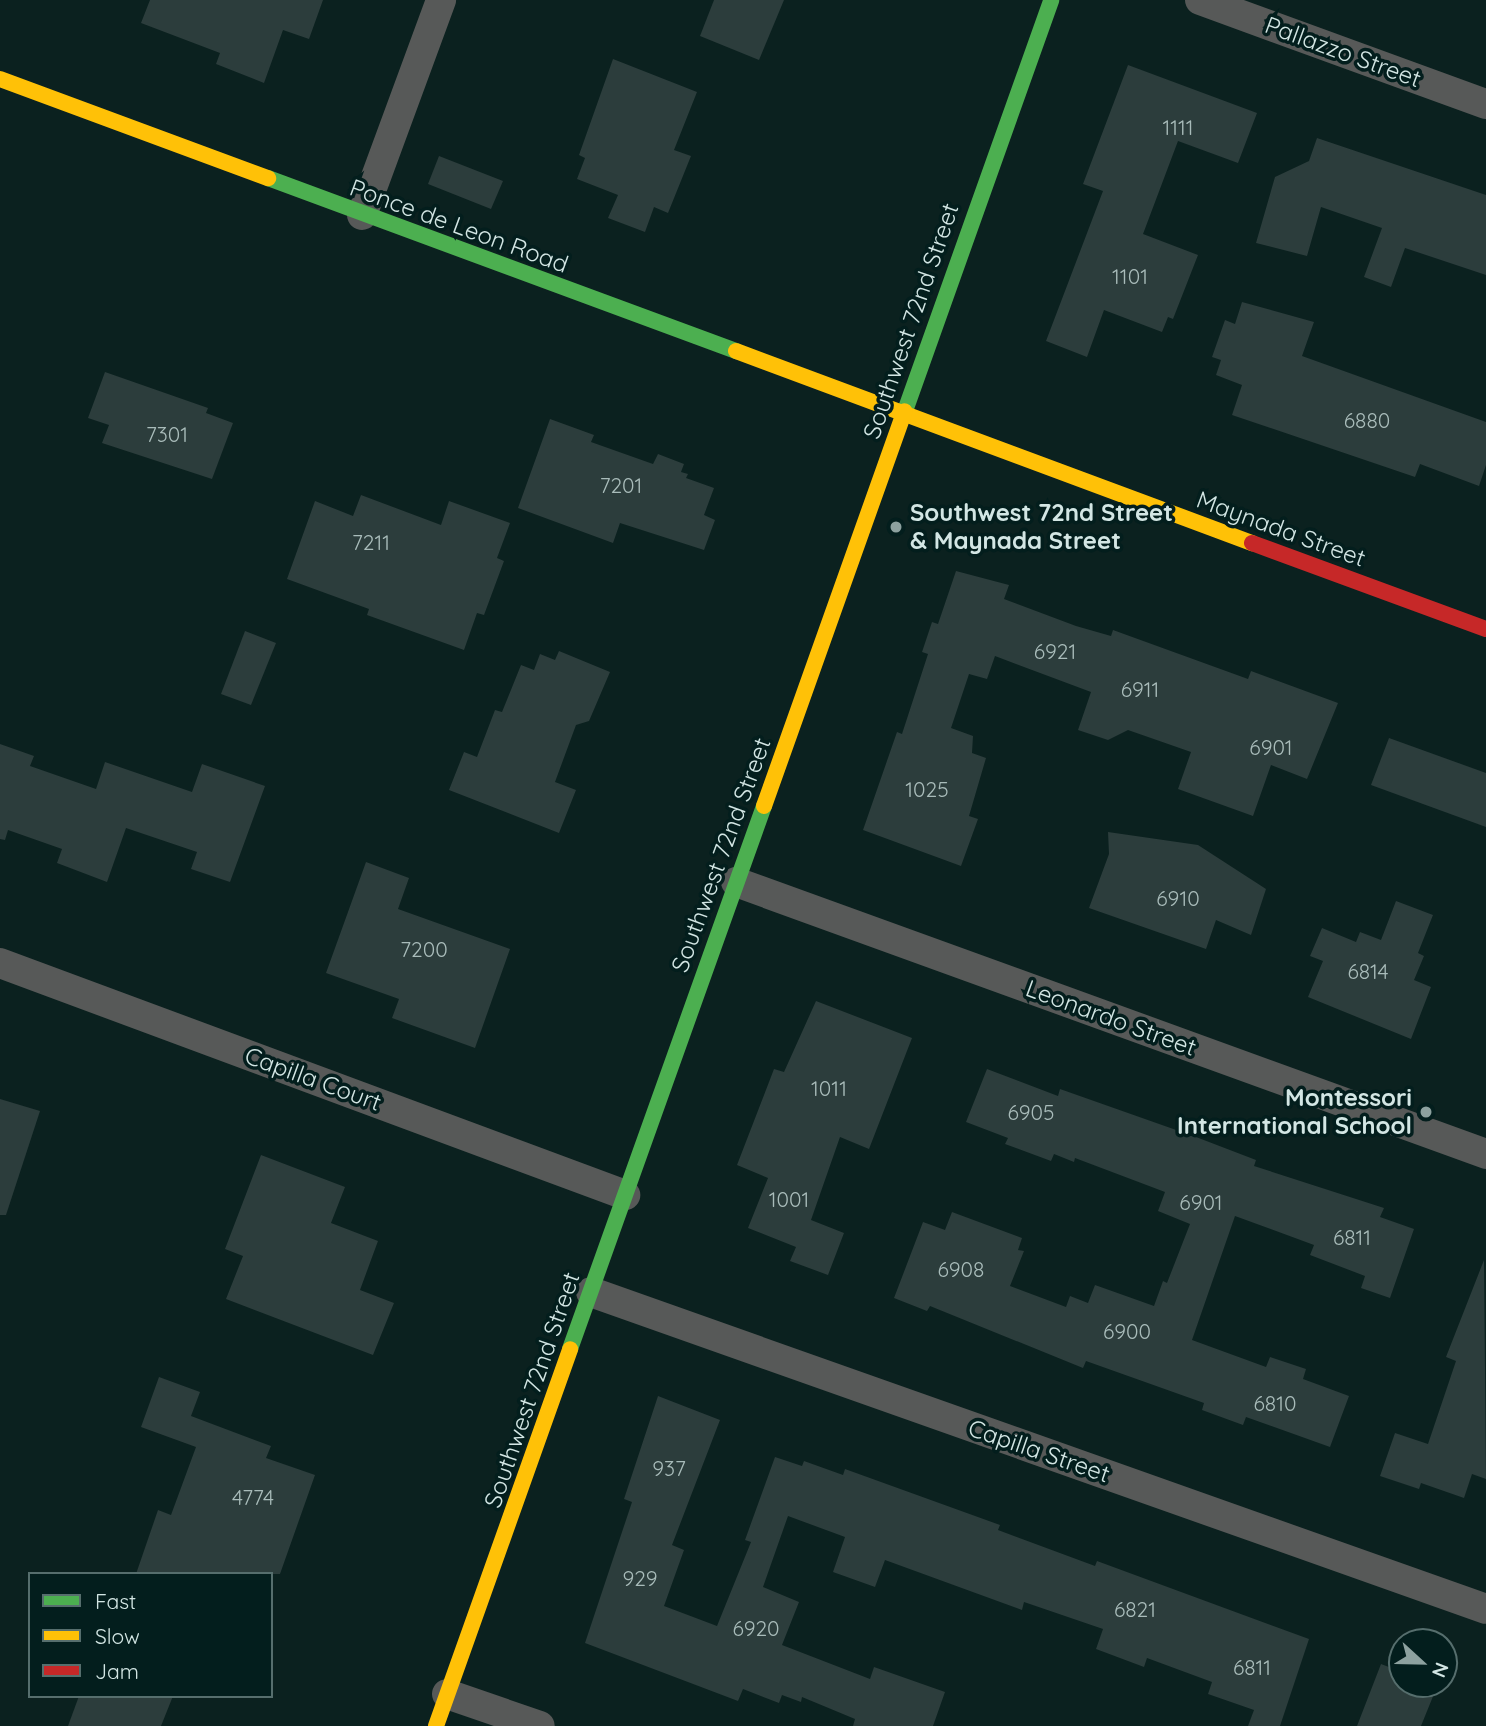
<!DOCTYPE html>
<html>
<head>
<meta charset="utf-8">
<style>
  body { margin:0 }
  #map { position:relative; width:1486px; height:1726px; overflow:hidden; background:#0b211f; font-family:Quicksand,sans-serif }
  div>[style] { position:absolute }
  .building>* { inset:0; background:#2c3d3c }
  .street>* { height:30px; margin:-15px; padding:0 15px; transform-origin:15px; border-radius:15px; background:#575958 }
  .fast>* { height:16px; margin:-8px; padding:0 8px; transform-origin:8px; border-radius:8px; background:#4caf50 }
  .slow>* { height:16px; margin:-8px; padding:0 8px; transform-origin:8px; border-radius:8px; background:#ffc107 }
  .jam>* { height:16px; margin:-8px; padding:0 8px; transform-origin:8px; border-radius:8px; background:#c62828 }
  .dots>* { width:19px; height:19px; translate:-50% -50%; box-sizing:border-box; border:4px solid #031e1d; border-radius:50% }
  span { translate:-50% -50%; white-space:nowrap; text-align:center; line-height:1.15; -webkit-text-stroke:7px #031e1d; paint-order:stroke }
  .number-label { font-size:21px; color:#a9bcba }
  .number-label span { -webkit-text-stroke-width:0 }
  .street-label { font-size:24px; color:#d3e6e4 }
  .poi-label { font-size:24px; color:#d3e6e4; font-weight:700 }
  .left { translate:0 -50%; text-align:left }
  .right { translate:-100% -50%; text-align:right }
  .legend { position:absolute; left:28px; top:1572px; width:245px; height:126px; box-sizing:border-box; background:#031e1d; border:2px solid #566e6d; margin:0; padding:9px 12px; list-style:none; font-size:21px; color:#d3e6e4 }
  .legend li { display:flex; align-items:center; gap:14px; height:35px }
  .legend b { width:35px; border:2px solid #566e6d }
  .north { position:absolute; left:1388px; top:1628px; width:70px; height:70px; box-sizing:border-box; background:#031e1d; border:2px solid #566e6d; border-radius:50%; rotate:112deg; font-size:19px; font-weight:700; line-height:28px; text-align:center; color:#d3e6e4 }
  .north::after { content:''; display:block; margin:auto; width:24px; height:32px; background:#8da19f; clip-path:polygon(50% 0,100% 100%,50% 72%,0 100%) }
</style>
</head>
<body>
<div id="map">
  <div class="building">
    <div style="clip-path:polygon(150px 0,323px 0,309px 39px,283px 30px,264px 83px,216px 64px,220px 53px,141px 23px)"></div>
    <div style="clip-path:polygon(714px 0,784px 0,759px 60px,700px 36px)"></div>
    <div style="clip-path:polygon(613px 59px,697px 92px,674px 150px,691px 156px,668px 213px,654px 207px,645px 232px,608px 218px,618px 195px,577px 179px,585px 158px,579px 155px)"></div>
    <div style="clip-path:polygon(1128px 65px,1257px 113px,1238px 163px,1178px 141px,1143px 234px,1198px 255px,1173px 319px,1168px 317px,1162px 332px,1104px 310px,1087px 357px,1046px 341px,1103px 191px,1083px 184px)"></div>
    <div style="clip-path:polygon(1317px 138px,1486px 195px,1486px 275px,1405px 248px,1391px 287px,1364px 277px,1382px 228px,1321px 207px,1307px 256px,1256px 243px,1275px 177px,1309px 161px)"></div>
    <div style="clip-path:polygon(439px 156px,503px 181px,491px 209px,428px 184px)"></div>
    <div style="clip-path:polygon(1242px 302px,1314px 322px,1302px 356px,1486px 422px,1486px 465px,1479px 486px,1420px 464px,1415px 477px,1232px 415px,1242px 385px,1216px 375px,1221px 360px,1212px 357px,1225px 320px,1235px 324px)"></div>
    <div style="clip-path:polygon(105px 372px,208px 408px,206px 413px,233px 423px,212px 479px,102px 443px,109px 425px,88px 418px)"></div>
    <div style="clip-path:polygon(550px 419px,594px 435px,591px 442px,653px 464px,658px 454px,684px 464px,681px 472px,688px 474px,686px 478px,714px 488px,704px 515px,715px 520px,704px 550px,620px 523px,613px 543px,518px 508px)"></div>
    <div style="clip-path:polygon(361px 495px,441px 525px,449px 501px,510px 523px,497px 558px,504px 561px,484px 615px,477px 613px,464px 650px,367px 615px,369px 609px,287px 579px,315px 501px,353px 516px)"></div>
    <div style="clip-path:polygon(956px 571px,1009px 585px,1004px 599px,1076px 626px,1111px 636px,1113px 630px,1248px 679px,1251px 671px,1338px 703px,1307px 779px,1271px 765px,1253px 816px,1178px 789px,1191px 752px,1128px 730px,1108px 740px,1078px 730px,1091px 692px,995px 656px,987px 679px,969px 674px,951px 728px,973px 736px,972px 753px,986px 758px,969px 816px,978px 819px,961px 866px,863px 830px,897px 732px,902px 734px,928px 654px,922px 652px,932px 622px,938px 624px)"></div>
    <div style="clip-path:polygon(245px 631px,276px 643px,251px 705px,221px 694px)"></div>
    <div style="clip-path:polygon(559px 651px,610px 672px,589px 721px,576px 725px,555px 782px,576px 790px,559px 833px,449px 790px,464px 752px,477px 757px,495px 710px,502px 712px,521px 665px,534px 670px,540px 654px,555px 660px)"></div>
    <div style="clip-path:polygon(1389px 738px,1486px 773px,1486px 827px,1371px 785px)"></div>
    <div style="clip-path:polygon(0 744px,34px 756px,30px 766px,96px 789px,105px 762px,192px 792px,202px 764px,265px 786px,230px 882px,191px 869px,197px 852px,126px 828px,107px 882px,57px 863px,62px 849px,8px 830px,5px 840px,0 839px)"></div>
    <div style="clip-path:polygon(1108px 832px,1198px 845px,1266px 889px,1251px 935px,1216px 920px,1206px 949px,1089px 908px,1109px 854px)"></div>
    <div style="clip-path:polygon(366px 862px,409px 878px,398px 909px,510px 949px,475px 1048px,392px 1018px,399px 999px,326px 973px)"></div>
    <div style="clip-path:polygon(1396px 901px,1433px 915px,1418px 953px,1424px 956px,1414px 980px,1431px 987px,1411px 1039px,1308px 997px,1323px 961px,1310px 956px,1322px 928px,1356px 942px,1360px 932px,1381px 940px)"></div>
    <div style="clip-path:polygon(816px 1001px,912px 1038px,869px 1149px,840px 1137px,811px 1220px,844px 1233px,828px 1275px,790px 1261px,796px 1247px,748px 1228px,768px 1178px,737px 1165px,774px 1069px,784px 1072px)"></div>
    <div style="clip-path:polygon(987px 1069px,1058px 1096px,1060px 1089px,1196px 1137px,1256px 1160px,1254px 1166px,1384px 1208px,1380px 1217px,1414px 1229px,1390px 1298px,1361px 1288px,1365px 1276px,1310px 1255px,1314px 1245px,1235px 1216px,1192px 1340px,1266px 1367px,1270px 1357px,1306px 1369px,1303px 1379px,1349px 1396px,1330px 1447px,1246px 1417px,1243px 1425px,1202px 1410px,1204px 1403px,1086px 1361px,1083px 1368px,930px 1306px,927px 1311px,894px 1298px,923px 1222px,945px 1230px,952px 1212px,1022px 1238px,1018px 1250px,1024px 1251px,1010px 1286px,1066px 1307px,1070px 1296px,1088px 1303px,1095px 1285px,1154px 1306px,1163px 1281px,1167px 1283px,1190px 1224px,1158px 1211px,1165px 1192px,1075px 1158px,1074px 1162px,1054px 1154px,1051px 1161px,1005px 1144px,1008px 1138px,966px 1122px)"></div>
    <div style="clip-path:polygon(0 1099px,40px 1111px,6px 1215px,0 1215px)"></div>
    <div style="clip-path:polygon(261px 1155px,345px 1187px,331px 1223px,378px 1241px,360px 1290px,394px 1303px,373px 1355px,226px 1299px,243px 1256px,225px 1249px)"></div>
    <div style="clip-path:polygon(1484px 1260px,1486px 1479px,1472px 1474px,1464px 1498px,1421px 1483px,1419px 1489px,1380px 1476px,1395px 1433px,1428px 1444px,1456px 1361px,1446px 1357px)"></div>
    <div style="clip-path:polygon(159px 1377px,200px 1392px,191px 1416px,271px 1446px,266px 1458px,315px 1475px,280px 1574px,136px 1574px,158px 1510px,171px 1515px,196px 1447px,141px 1427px)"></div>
    <div style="clip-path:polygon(658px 1396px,720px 1420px,672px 1545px,684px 1550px,664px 1606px,717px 1626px,751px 1542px,745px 1540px,775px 1457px,802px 1466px,804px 1461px,843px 1475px,845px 1469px,1000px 1525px,998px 1530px,1095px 1566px,1097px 1561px,1309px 1639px,1280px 1726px,1248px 1726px,1254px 1710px,1208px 1694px,1212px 1682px,1147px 1658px,1144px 1667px,1096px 1649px,1103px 1629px,1024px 1602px,1022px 1610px,885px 1560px,875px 1587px,833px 1572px,845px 1537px,788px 1516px,763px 1587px,799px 1602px,782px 1645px,870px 1679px,874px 1667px,945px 1692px,933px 1726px,853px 1726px,855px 1719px,802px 1697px,801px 1702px,782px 1695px,779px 1703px,743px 1689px,738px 1701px,585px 1643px,632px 1502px,624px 1499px)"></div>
    <div style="clip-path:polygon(1381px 1664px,1402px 1672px,1402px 1684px,1438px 1684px,1421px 1726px,1357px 1726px)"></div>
    <div style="clip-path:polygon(79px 1696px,173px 1696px,161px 1726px,68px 1726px)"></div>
  </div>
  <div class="street">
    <div style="left:1200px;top:0;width:304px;rotate:20deg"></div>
    <div style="left:362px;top:215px;width:229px;rotate:-69.8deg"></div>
    <div style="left:736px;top:882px;width:798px;rotate:19.93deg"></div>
    <div style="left:0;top:963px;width:667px;rotate:20.36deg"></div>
    <div style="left:591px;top:1292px;width:949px;rotate:19.5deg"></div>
    <div style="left:447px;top:1694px;width:98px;rotate:19deg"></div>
  </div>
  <div class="fast">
    <div style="left:268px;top:178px;width:499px;rotate:20.3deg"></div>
    <div style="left:905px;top:411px;width:436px;rotate:-70.4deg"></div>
    <div style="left:570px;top:1349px;width:577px;rotate:-70.34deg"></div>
  </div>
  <div class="slow">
    <div style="left:0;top:79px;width:286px;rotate:20.3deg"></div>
    <div style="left:736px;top:351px;width:551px;rotate:20.41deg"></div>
    <div style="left:764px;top:806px;width:419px;rotate:-70.4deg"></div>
    <div style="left:436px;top:1726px;width:400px;rotate:-70.4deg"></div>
  </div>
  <div class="jam">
    <div style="left:1252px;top:543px;width:249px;rotate:20.2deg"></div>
  </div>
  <div class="dots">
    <div style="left:896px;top:527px;background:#8da19f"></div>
    <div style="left:1426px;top:1112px;background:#8da19f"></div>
  </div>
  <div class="number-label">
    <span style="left:1178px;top:127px">1111</span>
    <span style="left:1130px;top:276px">1101</span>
    <span style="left:1367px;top:420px">6880</span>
    <span style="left:167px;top:434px">7301</span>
    <span style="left:621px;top:485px">7201</span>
    <span style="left:371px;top:542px">7211</span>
    <span style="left:1055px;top:651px">6921</span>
    <span style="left:1140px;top:689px">6911</span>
    <span style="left:1271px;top:747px">6901</span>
    <span style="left:927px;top:789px">1025</span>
    <span style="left:1178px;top:898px">6910</span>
    <span style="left:424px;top:949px">7200</span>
    <span style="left:1368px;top:971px">6814</span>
    <span style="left:829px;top:1088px">1011</span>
    <span style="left:1031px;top:1112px">6905</span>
    <span style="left:789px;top:1199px">1001</span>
    <span style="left:1201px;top:1202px">6901</span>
    <span style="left:1352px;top:1237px">6811</span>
    <span style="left:961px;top:1269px">6908</span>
    <span style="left:1127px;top:1331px">6900</span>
    <span style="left:1275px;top:1403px">6810</span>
    <span style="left:669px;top:1468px">937</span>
    <span style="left:253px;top:1497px">4774</span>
    <span style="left:640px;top:1578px">929</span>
    <span style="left:1135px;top:1609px">6821</span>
    <span style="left:756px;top:1628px">6920</span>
    <span style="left:1252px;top:1667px">6811</span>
  </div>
  <div class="street-label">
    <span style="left:1343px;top:52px;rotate:20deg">Pallazzo Street</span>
    <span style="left:459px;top:226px;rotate:20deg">Ponce de Leon Road</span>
    <span style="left:911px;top:321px;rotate:-71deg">Southwest 72nd Street</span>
    <span style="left:1281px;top:529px;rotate:20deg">Maynada Street</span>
    <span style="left:721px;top:855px;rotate:-70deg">Southwest 72nd Street</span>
    <span style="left:1111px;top:1018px;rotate:20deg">Leonardo Street</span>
    <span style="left:313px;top:1079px;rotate:20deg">Capilla Court</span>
    <span style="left:532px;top:1390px;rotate:-71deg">Southwest 72nd Street</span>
    <span style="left:1039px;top:1451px;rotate:19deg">Capilla Street</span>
  </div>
  <div class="poi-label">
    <span class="left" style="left:910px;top:527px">Southwest 72nd Street<br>&amp; Maynada Street</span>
    <span class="right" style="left:1412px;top:1112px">Montessori<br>International School</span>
  </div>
  <ul class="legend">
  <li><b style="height:9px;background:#4caf50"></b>Fast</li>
  <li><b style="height:9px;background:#ffc107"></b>Slow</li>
  <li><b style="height:9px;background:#c62828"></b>Jam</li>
  </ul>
  <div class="north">N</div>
</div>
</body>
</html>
